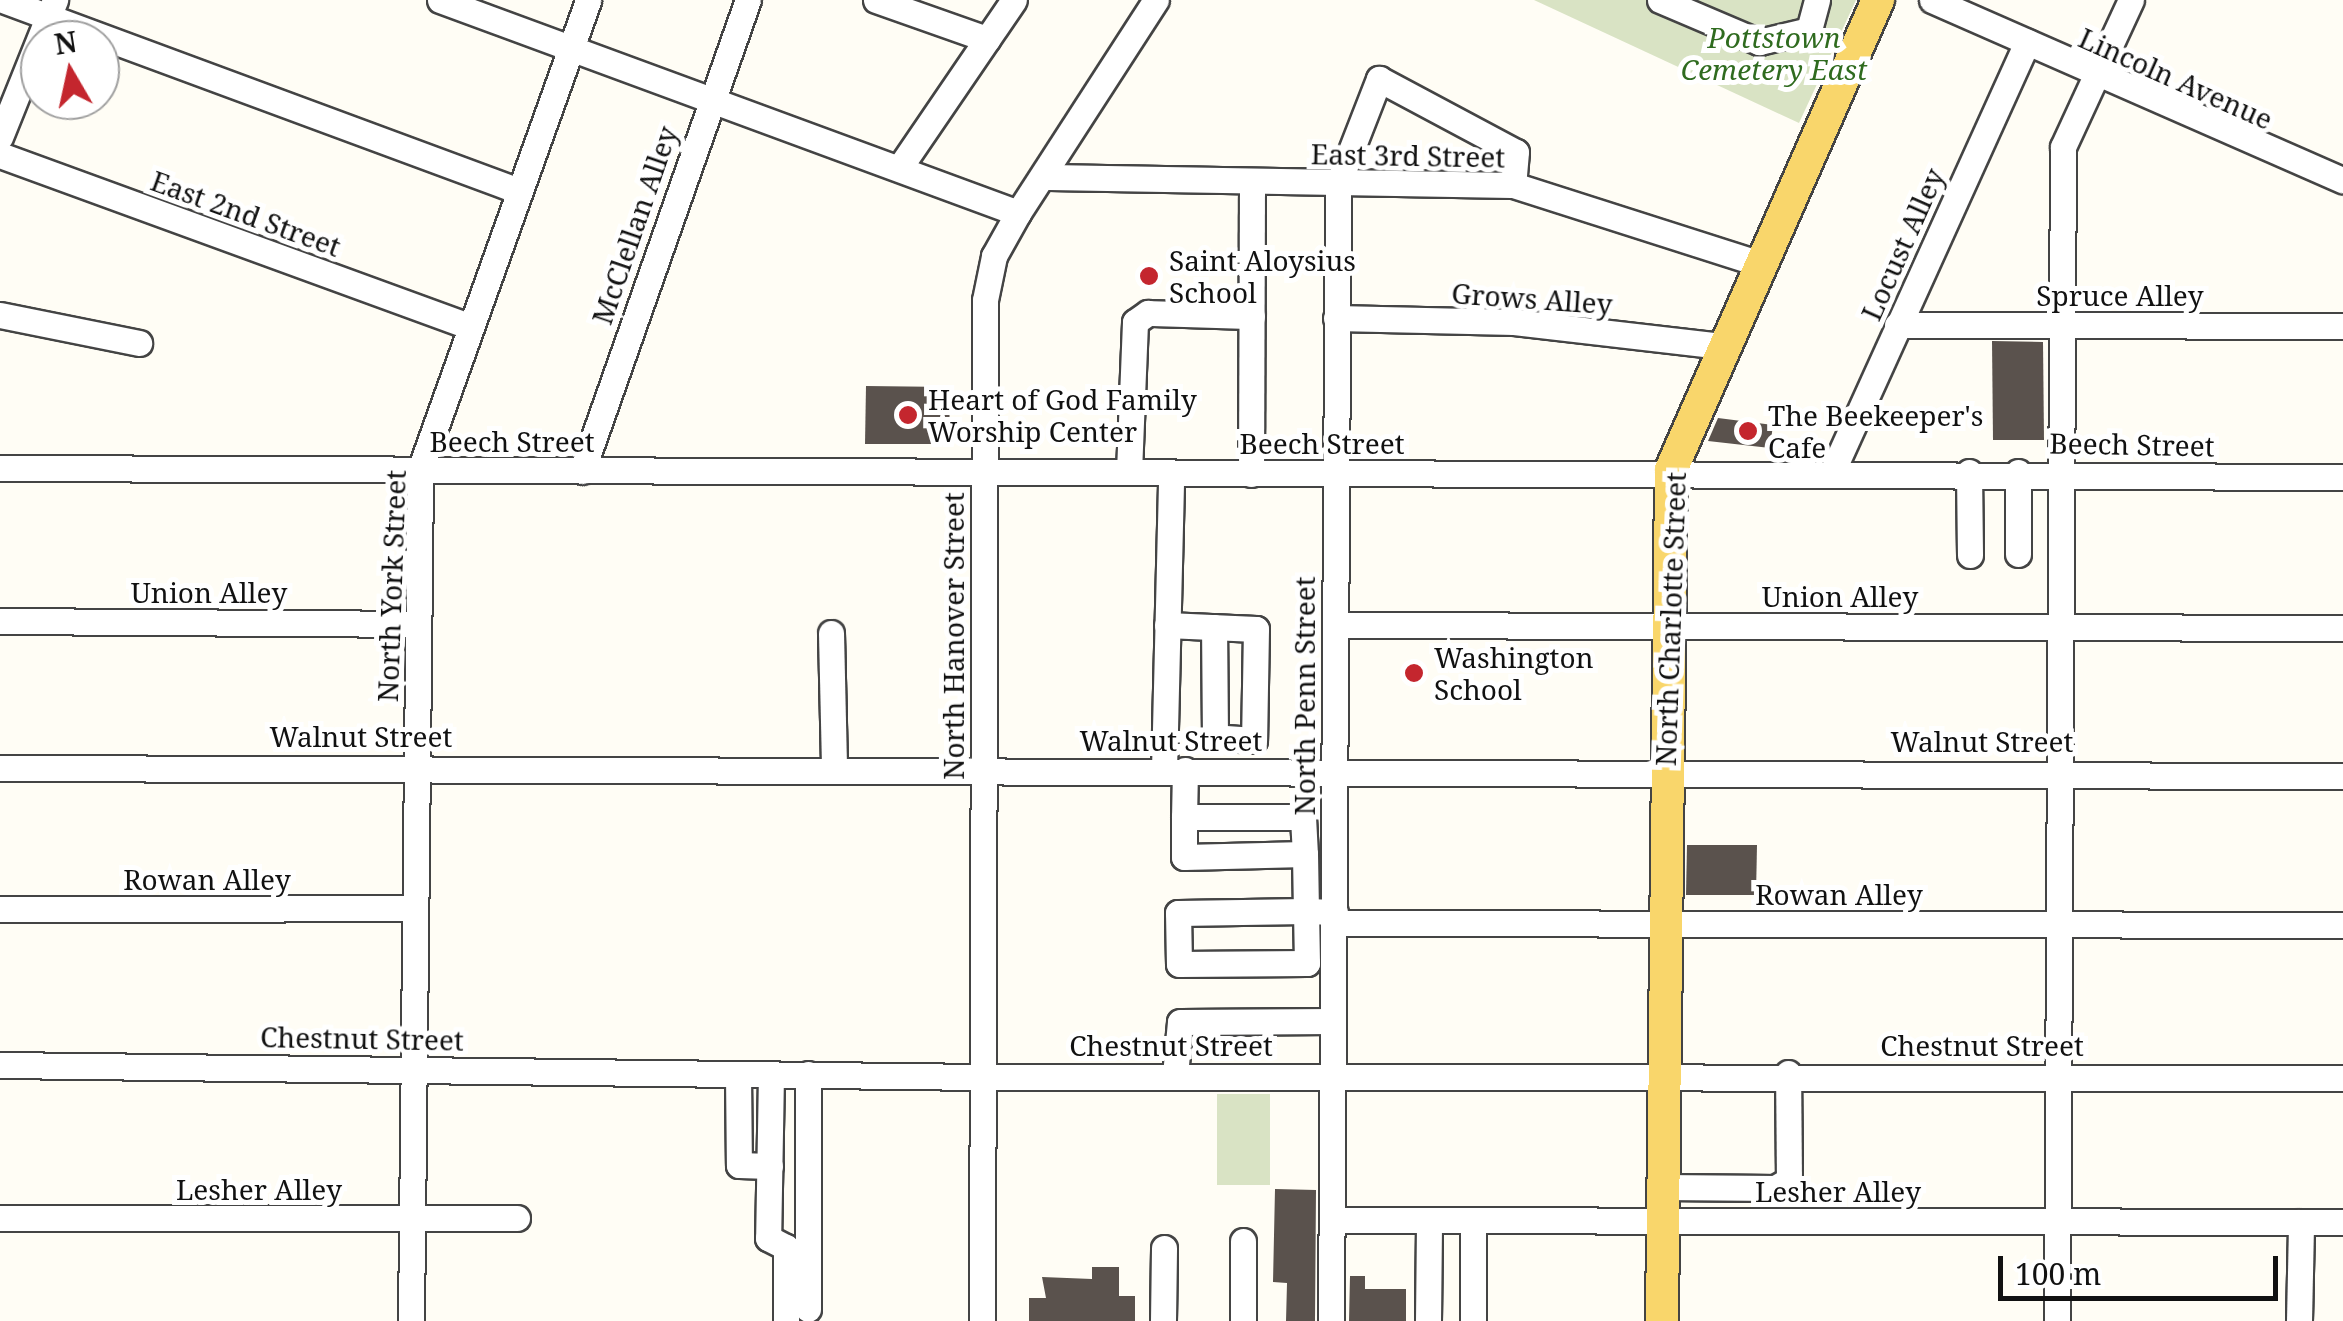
<!DOCTYPE html>
<html>
<head>
<meta charset="utf-8">
<style>
  body { margin:0 }
  #map { position:relative; width:2343px; height:1321px; overflow:hidden; background:#fffdf5; font-family:"Noto Serif",serif }
  div>[style] { position:absolute }
  .cemetery>* { inset:0; background:#d9e3c4 }
  .building>* { inset:0; background:#5a524d }
  .roads { filter:drop-shadow(2px 0 #444) drop-shadow(-2px 0 #444) drop-shadow(0 2px #444) drop-shadow(0 -2px #444) }
  .minor>* { height:25px; margin:-12.5px; padding:0 12.5px; transform-origin:12.5px; border-radius:12.5px; background:#fff }
  .major>* { height:32px; margin:-16px; padding:0 16px; transform-origin:16px; border-radius:16px; background:#f9d66b }
  .dots>* { width:28px; height:28px; translate:-50% -50%; box-sizing:border-box; border:5px solid #fff; border-radius:50% }
  span { translate:-50% -50%; white-space:nowrap; text-align:center; line-height:1.15; -webkit-text-stroke:10px #fff; paint-order:stroke }
  .park-label { font-size:28px; color:#2f6b1f; font-style:italic }
  .street-label { font-size:28px; color:#111 }
  .poi-label { font-size:28px; color:#111 }
  .left { translate:0 -50%; text-align:left }
  .north { position:absolute; left:20px; top:20px; width:100px; height:100px; box-sizing:border-box; background:#fff; border:2px solid #a0a0a0; border-radius:50%; rotate:351deg; font-size:28px; font-weight:700; line-height:40px; text-align:center; color:#111 }
  .north::after { content:''; display:block; margin:auto; width:35px; height:45px; background:#c4262e; clip-path:polygon(50% 0,100% 100%,50% 72%,0 100%) }
  .scale { position:absolute; left:1998px; top:1256px; width:280px; height:45px; box-sizing:border-box; border:5px solid #111; border-top:0; padding-left:12px; font-size:30px; line-height:35px; white-space:nowrap; color:#111; -webkit-text-stroke:8px #fff; paint-order:stroke }
</style>
</head>
<body>
<div id="map">
  <div class="cemetery">
    <div style="clip-path:polygon(1534px 0,1856px 0,1799px 123px)"></div>
    <div style="clip-path:polygon(1217px 1094px,1270px 1094px,1270px 1185px,1217px 1185px)"></div>
  </div>
  <div class="building">
    <div style="clip-path:polygon(1992px 341px,2043px 342px,2044px 440px,1993px 440px)"></div>
    <div style="clip-path:polygon(866px 386px,950px 387px,949px 444px,865px 444px)"></div>
    <div style="clip-path:polygon(1718px 418px,1773px 425px,1770px 448px,1708px 441px)"></div>
    <div style="clip-path:polygon(1687px 845px,1757px 845px,1756px 895px,1686px 895px)"></div>
    <div style="clip-path:polygon(1275px 1189px,1316px 1190px,1315px 1321px,1286px 1321px,1287px 1283px,1273px 1282px)"></div>
    <div style="clip-path:polygon(1092px 1267px,1119px 1267px,1119px 1296px,1135px 1296px,1135px 1321px,1029px 1321px,1029px 1298px,1046px 1298px,1042px 1277px,1092px 1279px)"></div>
    <div style="clip-path:polygon(1350px 1276px,1365px 1276px,1365px 1289px,1406px 1289px,1406px 1321px,1349px 1321px)"></div>
  </div>
  <div class="roads">
    <div class="minor">
      <div style="left:3px;top:0;width:550px;rotate:20.31deg"></div>
      <div style="left:440px;top:0;width:616px;rotate:20.23deg"></div>
      <div style="left:876px;top:0;width:118px;rotate:19.4deg"></div>
      <div style="left:1660px;top:0;width:108px;rotate:23deg"></div>
      <div style="left:1759px;top:42px;width:51px;rotate:-13.5deg"></div>
      <div style="left:1809px;top:30px;width:31px;rotate:-75deg"></div>
      <div style="left:1932px;top:0;width:449px;rotate:23.7deg"></div>
      <div style="left:0;top:137px;width:148px;rotate:-68.1deg"></div>
      <div style="left:0;top:155px;width:501px;rotate:20.06deg"></div>
      <div style="left:900px;top:167px;width:202px;rotate:-55.7deg"></div>
      <div style="left:1047px;top:177px;width:466px;rotate:1deg"></div>
      <div style="left:1513px;top:185px;width:256px;rotate:17.7deg"></div>
      <div style="left:0;top:315px;width:142px;rotate:11.4deg"></div>
      <div style="left:1336px;top:318px;width:178px;rotate:1.3deg"></div>
      <div style="left:1514px;top:322px;width:209px;rotate:6.6deg"></div>
      <div style="left:1897px;top:325px;width:446px;rotate:0.1deg"></div>
      <div style="left:0;top:468px;width:2343px;rotate:0.22deg"></div>
      <div style="left:1833px;top:470px;width:470px;rotate:-65.6deg"></div>
      <div style="left:582px;top:471px;width:499px;rotate:-70.6deg"></div>
      <div style="left:1129px;top:472px;width:150px;rotate:-87.7deg"></div>
      <div style="left:1135px;top:322px;width:16px;rotate:-35deg"></div>
      <div style="left:1148px;top:313px;width:104px;rotate:1.7deg"></div>
      <div style="left:1969px;top:472px;width:83px;rotate:89.3deg"></div>
      <div style="left:2018px;top:472px;width:82px;rotate:90deg"></div>
      <div style="left:1251px;top:474px;width:292px;rotate:-89.8deg"></div>
      <div style="left:0;top:621px;width:418px;rotate:0.4deg"></div>
      <div style="left:1167px;top:625px;width:89px;rotate:2.6deg"></div>
      <div style="left:1256px;top:629px;width:111px;rotate:91deg"></div>
      <div style="left:1254px;top:740px;width:39px;rotate:-176deg"></div>
      <div style="left:1215px;top:737px;width:110px;rotate:-90.5deg"></div>
      <div style="left:1336px;top:625px;width:1007px;rotate:0.17deg"></div>
      <div style="left:831px;top:633px;width:136px;rotate:88.7deg"></div>
      <div style="left:0;top:768px;width:2343px;rotate:0.2deg"></div>
      <div style="left:1164px;top:770px;width:297px;rotate:-88.6deg"></div>
      <div style="left:1185px;top:770px;width:47px;rotate:91.2deg"></div>
      <div style="left:1184px;top:817px;width:119px"></div>
      <div style="left:1303px;top:817px;width:37px;rotate:87deg"></div>
      <div style="left:1305px;top:854px;width:57px;rotate:89deg"></div>
      <div style="left:1306px;top:911px;width:52px;rotate:88.9deg"></div>
      <div style="left:1307px;top:963px;width:128px;rotate:179.6deg"></div>
      <div style="left:1179px;top:964px;width:51px;rotate:-91.1deg"></div>
      <div style="left:1178px;top:913px;width:128px;rotate:-0.9deg"></div>
      <div style="left:1306px;top:911px;width:29px;rotate:2deg"></div>
      <div style="left:1184px;top:817px;width:40px;rotate:90deg"></div>
      <div style="left:1184px;top:857px;width:121px;rotate:-1.4deg"></div>
      <div style="left:0;top:909px;width:414px;rotate:-0.1deg"></div>
      <div style="left:1335px;top:923px;width:1008px;rotate:0.11deg"></div>
      <div style="left:0;top:1065px;width:982px;rotate:0.7deg"></div>
      <div style="left:982px;top:1077px;width:1361px;rotate:0.04deg"></div>
      <div style="left:771px;top:1074px;width:164px;rotate:91deg"></div>
      <div style="left:768px;top:1238px;width:20px;rotate:27deg"></div>
      <div style="left:786px;top:1247px;width:74px;rotate:90deg"></div>
      <div style="left:808px;top:1074px;width:235px;rotate:90deg"></div>
      <div style="left:738px;top:1075px;width:90px;rotate:89.4deg"></div>
      <div style="left:739px;top:1165px;width:31px;rotate:2deg"></div>
      <div style="left:1175px;top:1075px;width:53px;rotate:-84.6deg"></div>
      <div style="left:1180px;top:1022px;width:153px;rotate:-0.4deg"></div>
      <div style="left:1662px;top:1187px;width:113px;rotate:0.5deg"></div>
      <div style="left:1775px;top:1188px;width:16px;rotate:-30deg"></div>
      <div style="left:1789px;top:1180px;width:107px;rotate:-90.5deg"></div>
      <div style="left:0;top:1218px;width:517px"></div>
      <div style="left:1333px;top:1220px;width:1010px;rotate:0.11deg"></div>
      <div style="left:1473px;top:1220px;width:101px;rotate:90deg"></div>
      <div style="left:1243px;top:1241px;width:80px;rotate:90deg"></div>
      <div style="left:411px;top:1321px;width:851px;rotate:-89.39deg"></div>
      <div style="left:420px;top:470px;width:499px;rotate:-70.3deg"></div>
      <div style="left:982px;top:1321px;width:1021px;rotate:-89.83deg"></div>
      <div style="left:985px;top:300px;width:45px;rotate:-78.4deg"></div>
      <div style="left:994px;top:256px;width:49px;rotate:-60.8deg"></div>
      <div style="left:1018px;top:213px;width:254px;rotate:-57.1deg"></div>
      <div style="left:1163px;top:1321px;width:73px;rotate:-89.2deg"></div>
      <div style="left:1331px;top:1321px;width:1137px;rotate:-89.65deg"></div>
      <div style="left:1338px;top:184px;width:113px;rotate:-68.7deg"></div>
      <div style="left:1379px;top:79px;width:155px;rotate:28.1deg"></div>
      <div style="left:1516px;top:152px;width:33px;rotate:95deg"></div>
      <div style="left:1428px;top:1321px;width:101px;rotate:-89.4deg"></div>
      <div style="left:2057px;top:1321px;width:1174px;rotate:-89.71deg"></div>
      <div style="left:2063px;top:147px;width:162px;rotate:-65.2deg"></div>
      <div style="left:2299px;top:1321px;width:99px;rotate:-88.8deg"></div>
    </div>
    <div class="major">
      <div style="left:1662px;top:1321px;width:851px;rotate:-89.39deg"></div>
      <div style="left:1671px;top:470px;width:514px;rotate:-66.23deg"></div>
    </div>
  </div>
  <div class="dots">
    <div style="left:1149px;top:276px;background:#c4262e"></div>
    <div style="left:908px;top:415px;background:#c4262e"></div>
    <div style="left:1748px;top:431px;background:#c4262e"></div>
    <div style="left:1414px;top:673px;background:#c4262e"></div>
  </div>
  <div class="park-label">
    <span style="left:1774px;top:53px">Pottstown<br>Cemetery East</span>
  </div>
  <div class="street-label">
    <span style="left:2176px;top:78px;rotate:24deg">Lincoln Avenue</span>
    <span style="left:1408px;top:155px;rotate:1deg">East 3rd Street</span>
    <span style="left:246px;top:213px;rotate:20deg">East 2nd Street</span>
    <span style="left:634px;top:225px;rotate:-71deg">McClellan Alley</span>
    <span style="left:1902px;top:244px;rotate:-66deg">Locust Alley</span>
    <span style="left:2120px;top:295px">Spruce Alley</span>
    <span style="left:1532px;top:298px;rotate:4deg">Grows Alley</span>
    <span style="left:512px;top:441px">Beech Street</span>
    <span style="left:1322px;top:443px">Beech Street</span>
    <span style="left:2132px;top:444px;rotate:1deg">Beech Street</span>
    <span style="left:391px;top:586px;rotate:-88deg">North York Street</span>
    <span style="left:209px;top:592px">Union Alley</span>
    <span style="left:1840px;top:596px">Union Alley</span>
    <span style="left:1670px;top:619px;rotate:-88deg">North Charlotte Street</span>
    <span style="left:953px;top:636px;rotate:-90deg">North Hanover Street</span>
    <span style="left:1304px;top:696px;rotate:-90deg">North Penn Street</span>
    <span style="left:361px;top:736px">Walnut Street</span>
    <span style="left:1171px;top:740px">Walnut Street</span>
    <span style="left:1982px;top:741px">Walnut Street</span>
    <span style="left:207px;top:879px">Rowan Alley</span>
    <span style="left:1839px;top:894px">Rowan Alley</span>
    <span style="left:362px;top:1038px;rotate:1deg">Chestnut Street</span>
    <span style="left:1171px;top:1045px">Chestnut Street</span>
    <span style="left:1982px;top:1045px">Chestnut Street</span>
    <span style="left:259px;top:1189px">Lesher Alley</span>
    <span style="left:1838px;top:1191px">Lesher Alley</span>
  </div>
  <div class="poi-label">
    <span class="left" style="left:1169px;top:276px">Saint Aloysius<br>School</span>
    <span class="left" style="left:928px;top:415px">Heart of God Family<br>Worship Center</span>
    <span class="left" style="left:1768px;top:431px">The Beekeeper's<br>Cafe</span>
    <span class="left" style="left:1434px;top:673px">Washington<br>School</span>
  </div>
  <div class="north">N</div>
  <div class="scale">100 m</div>
</div>
</body>
</html>
